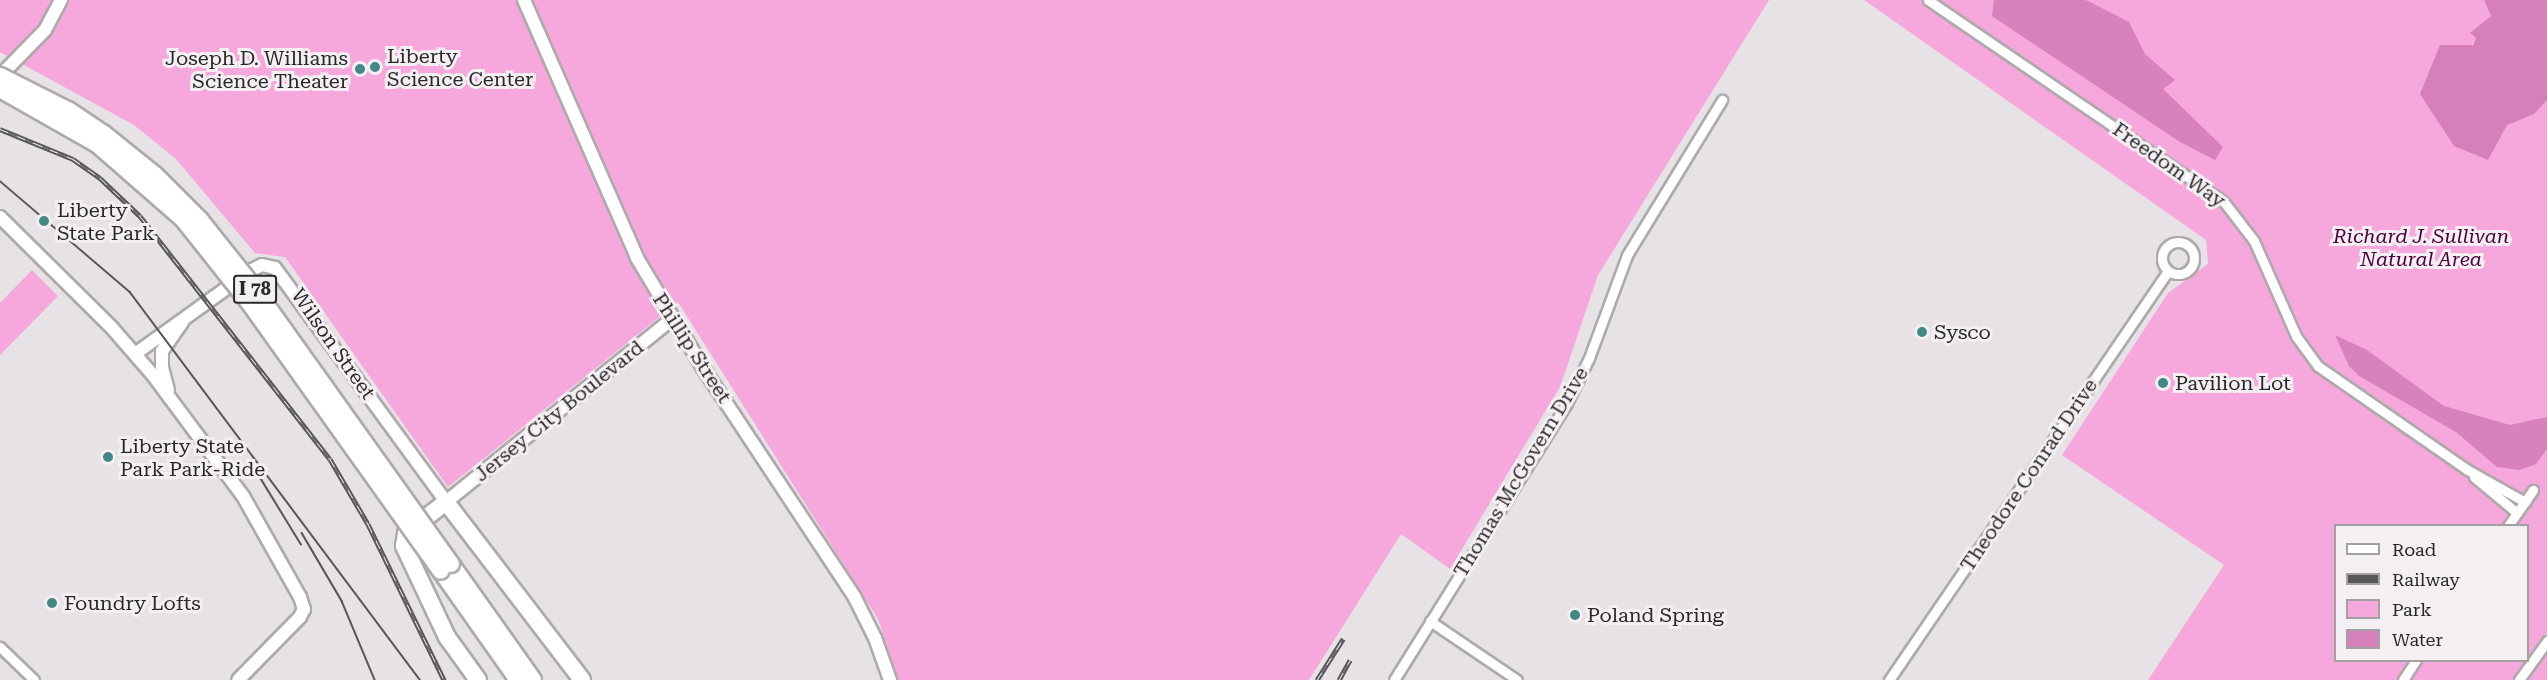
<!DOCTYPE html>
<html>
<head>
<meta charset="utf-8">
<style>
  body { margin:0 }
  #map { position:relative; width:2547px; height:680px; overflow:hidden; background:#e6e2e5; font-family:"Roboto Serif",serif }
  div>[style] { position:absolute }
  .green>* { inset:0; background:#f6a7db }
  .forest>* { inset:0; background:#d782bb }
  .water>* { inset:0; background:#d580b9 }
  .roads { filter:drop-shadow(2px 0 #aeaaac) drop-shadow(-2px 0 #aeaaac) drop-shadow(0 2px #aeaaac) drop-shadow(0 -2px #aeaaac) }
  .street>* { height:9px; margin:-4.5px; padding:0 4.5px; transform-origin:4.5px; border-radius:4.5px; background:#fff }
  .street>.ring { margin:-4.5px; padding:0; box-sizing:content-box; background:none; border:9px solid #fff; border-radius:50% }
  .secondary>* { height:12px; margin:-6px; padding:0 6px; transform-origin:6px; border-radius:6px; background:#fff }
  .highway>* { height:16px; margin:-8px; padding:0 8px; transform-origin:8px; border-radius:8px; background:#fff }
  .tram>* { height:1.5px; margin:-0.75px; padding:0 0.75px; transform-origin:0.75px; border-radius:0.75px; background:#595759 }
  .rail>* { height:5px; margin-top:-2.5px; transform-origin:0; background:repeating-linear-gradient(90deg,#f4eff2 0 9px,#595759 0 18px); box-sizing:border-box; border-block:2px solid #595759 }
  .bridges { filter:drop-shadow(2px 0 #aeaaac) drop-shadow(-2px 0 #aeaaac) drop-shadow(0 2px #aeaaac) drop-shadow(0 -2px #aeaaac) }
  .highway-bridge>* { height:16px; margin:-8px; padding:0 8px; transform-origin:8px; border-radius:8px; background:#fff }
  .dots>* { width:16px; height:16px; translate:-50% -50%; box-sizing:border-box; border:3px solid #f4eff2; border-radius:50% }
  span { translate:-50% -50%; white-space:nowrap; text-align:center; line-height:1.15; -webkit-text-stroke:6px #f4eff2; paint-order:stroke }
  .shield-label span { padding:2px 4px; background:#f4eff2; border:2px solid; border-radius:4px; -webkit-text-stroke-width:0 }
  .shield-label { font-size:18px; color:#2a292a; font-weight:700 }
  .poi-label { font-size:20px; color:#2a292a }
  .left { translate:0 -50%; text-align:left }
  .right { translate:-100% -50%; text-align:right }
  .street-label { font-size:20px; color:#2a292a }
  .park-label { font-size:20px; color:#4e003c; font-style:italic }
  .legend { position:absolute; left:2334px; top:524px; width:195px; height:138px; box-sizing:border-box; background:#f4eff2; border:2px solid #a3a0a2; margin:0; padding:8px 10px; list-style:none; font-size:18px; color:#2a292a }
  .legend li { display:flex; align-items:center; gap:12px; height:30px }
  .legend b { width:30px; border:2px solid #a3a0a2 }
</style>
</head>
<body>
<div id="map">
  <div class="green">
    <div style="clip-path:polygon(0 0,1769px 0,1598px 275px,1560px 387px,1450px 569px,1401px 534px,1309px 680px,898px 680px,878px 619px,678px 302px,448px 487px,285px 257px,255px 253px,176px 159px,134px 125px,0 52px)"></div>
    <div style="clip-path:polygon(evenodd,1864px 0,2498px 0,2491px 8px,2491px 16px,2471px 34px,2476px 38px,2472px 45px,2449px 45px,2547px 90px,2547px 680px,2148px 680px,2224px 565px,2062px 455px,2168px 293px,2208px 264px,2206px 240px,1864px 0,2336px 526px,2528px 526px,2528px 660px,2336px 660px,2336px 526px)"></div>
    <div style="clip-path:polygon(32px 270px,58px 296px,0 355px,0 303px)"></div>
  </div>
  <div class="forest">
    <div style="clip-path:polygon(1994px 0,2086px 0,2129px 22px,2145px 54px,2175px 80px,2163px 89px,2223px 147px,2215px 160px,2180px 142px,1992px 16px)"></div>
    <div style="clip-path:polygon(2335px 335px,2367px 350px,2444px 406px,2510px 425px,2547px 417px,2547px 449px,2536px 464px,2519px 470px,2497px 467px,2456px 432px,2359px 376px,2349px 366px)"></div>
  </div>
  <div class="water">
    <div style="clip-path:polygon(2484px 0,2547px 0,2547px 100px,2534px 114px,2507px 125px,2488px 160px,2454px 146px,2420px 94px,2440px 45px,2473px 45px,2476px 38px,2470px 33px,2491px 16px)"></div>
  </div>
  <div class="roads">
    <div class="street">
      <div style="left:1928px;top:0;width:358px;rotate:34.3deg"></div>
      <div style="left:2224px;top:202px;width:49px;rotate:52.4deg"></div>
      <div style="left:2254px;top:241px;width:104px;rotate:66.1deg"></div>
      <div style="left:2296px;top:336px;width:37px;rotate:54deg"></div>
      <div style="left:2318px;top:366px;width:180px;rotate:34.8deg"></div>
      <div style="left:2466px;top:469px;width:68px;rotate:29.2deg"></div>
      <div class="ring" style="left:2162px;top:242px;width:23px;height:23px"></div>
      <div style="left:2474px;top:477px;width:56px;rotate:39.9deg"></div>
      <div style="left:2508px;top:526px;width:44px;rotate:-55.2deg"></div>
      <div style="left:1430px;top:621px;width:105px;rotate:34.1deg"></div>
      <div style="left:0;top:647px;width:47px;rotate:44.1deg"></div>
      <div style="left:1394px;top:680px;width:327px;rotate:-58deg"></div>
      <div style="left:1567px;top:403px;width:50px;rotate:-63.9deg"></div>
      <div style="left:1589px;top:358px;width:110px;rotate:-69.7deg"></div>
      <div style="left:1627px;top:255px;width:182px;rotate:-58.5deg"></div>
      <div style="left:1889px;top:680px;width:495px;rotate:-55.7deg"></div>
      <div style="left:2403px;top:680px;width:24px;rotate:-57deg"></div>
      <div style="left:2519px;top:680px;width:48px;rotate:-54.3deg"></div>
    </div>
    <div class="secondary">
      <div style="left:524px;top:0;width:282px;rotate:66.3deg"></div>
      <div style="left:637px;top:258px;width:128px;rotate:59deg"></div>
      <div style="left:703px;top:368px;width:273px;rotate:56.5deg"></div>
      <div style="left:854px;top:596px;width:47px;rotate:63.4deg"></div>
      <div style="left:875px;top:638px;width:45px;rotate:70.3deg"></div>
      <div style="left:0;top:76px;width:64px;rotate:-45.6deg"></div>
      <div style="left:45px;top:30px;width:34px;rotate:-62deg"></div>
      <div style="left:0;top:217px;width:158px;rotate:44.7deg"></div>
      <div style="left:112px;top:328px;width:61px;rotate:49deg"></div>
      <div style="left:152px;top:374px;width:152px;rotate:53.3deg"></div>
      <div style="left:243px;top:496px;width:116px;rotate:60.6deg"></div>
      <div style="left:300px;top:597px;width:13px;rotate:72deg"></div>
      <div style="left:304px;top:609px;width:9px;rotate:117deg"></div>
      <div style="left:300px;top:617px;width:88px;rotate:134.5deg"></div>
      <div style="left:135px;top:354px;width:144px;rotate:-35.7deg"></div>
      <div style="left:252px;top:270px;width:11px;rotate:-27deg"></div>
      <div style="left:262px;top:265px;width:13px;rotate:13deg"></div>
      <div style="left:275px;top:268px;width:290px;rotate:53.8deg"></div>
      <div style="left:446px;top:502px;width:291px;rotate:-39deg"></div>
      <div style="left:168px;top:390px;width:24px;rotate:-105deg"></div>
      <div style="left:162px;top:367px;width:16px;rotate:-90deg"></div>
      <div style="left:162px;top:351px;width:35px;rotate:-55deg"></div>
    </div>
    <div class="highway">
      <div style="left:451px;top:564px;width:142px;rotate:54.7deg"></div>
      <div style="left:441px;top:571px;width:133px;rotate:54.8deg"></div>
      <div style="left:478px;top:680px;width:53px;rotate:-125.8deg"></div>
      <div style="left:447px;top:637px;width:101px;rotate:-115.3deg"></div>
      <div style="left:404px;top:546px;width:13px;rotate:-81deg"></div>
      <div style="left:406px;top:533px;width:51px;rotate:-37.8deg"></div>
      <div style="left:446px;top:502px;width:224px;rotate:52.6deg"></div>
    </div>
  </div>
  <div class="tram">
    <div style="left:0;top:181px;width:171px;rotate:40.5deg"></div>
    <div style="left:130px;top:292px;width:484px;rotate:53.2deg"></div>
    <div style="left:260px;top:477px;width:79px;rotate:58.5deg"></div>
    <div style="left:302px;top:533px;width:79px;rotate:59.5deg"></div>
    <div style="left:342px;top:601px;width:86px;rotate:67.3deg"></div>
  </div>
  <div class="rail">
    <div style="left:0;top:129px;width:79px;rotate:22.3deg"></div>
    <div style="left:73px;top:159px;width:33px;rotate:35deg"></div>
    <div style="left:100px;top:178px;width:55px;rotate:43.5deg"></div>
    <div style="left:140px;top:216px;width:308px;rotate:52deg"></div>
    <div style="left:330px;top:459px;width:75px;rotate:59.7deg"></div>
    <div style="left:368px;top:524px;width:174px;rotate:64deg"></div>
    <div style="left:1317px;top:680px;width:49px;rotate:-57.6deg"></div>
    <div style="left:1339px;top:680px;width:23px;rotate:-61deg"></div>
  </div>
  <div class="bridges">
    <div class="highway-bridge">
      <div style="left:0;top:76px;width:76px;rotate:26.6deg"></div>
      <div style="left:68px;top:110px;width:43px;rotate:33.7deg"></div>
      <div style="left:104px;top:134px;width:65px;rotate:38.8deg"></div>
      <div style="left:155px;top:175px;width:64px;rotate:45deg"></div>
      <div style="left:200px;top:220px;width:87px;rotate:51.5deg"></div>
      <div style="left:254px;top:288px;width:339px;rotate:54.5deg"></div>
      <div style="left:0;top:89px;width:112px;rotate:29.6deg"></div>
      <div style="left:97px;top:144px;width:114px;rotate:41.1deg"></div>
      <div style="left:183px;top:219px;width:106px;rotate:51.5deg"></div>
      <div style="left:249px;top:302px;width:330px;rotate:54.5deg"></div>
    </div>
  </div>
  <div class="dots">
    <div style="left:375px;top:67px;background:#428985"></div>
    <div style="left:360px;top:69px;background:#428985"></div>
    <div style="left:44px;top:221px;background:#428985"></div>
    <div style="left:1922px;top:332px;background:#428985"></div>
    <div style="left:2163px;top:383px;background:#428985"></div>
    <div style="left:108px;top:457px;background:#428985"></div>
    <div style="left:52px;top:603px;background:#428985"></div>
    <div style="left:1575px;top:615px;background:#428985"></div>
  </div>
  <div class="shield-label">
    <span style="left:255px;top:289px">I 78</span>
  </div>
  <div class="poi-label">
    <span class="left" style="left:387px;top:68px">Liberty<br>Science Center</span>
    <span class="right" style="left:348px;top:70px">Joseph D. Williams<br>Science Theater</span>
    <span class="left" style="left:57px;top:222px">Liberty<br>State Park</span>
    <span class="left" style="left:1934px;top:332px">Sysco</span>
    <span class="left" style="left:2175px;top:383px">Pavilion Lot</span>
    <span class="left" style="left:120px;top:458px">Liberty State<br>Park Park-Ride</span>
    <span class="left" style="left:64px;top:603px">Foundry Lofts</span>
    <span class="left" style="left:1587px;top:615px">Poland Spring</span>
  </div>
  <div class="street-label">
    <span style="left:2169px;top:165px;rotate:35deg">Freedom Way</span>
    <span style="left:333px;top:344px;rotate:55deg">Wilson Street</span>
    <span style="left:692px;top:348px;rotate:57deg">Phillip Street</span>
    <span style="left:559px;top:411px;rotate:-39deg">Jersey City Boulevard</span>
    <span style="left:1521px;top:472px;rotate:-59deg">Thomas McGovern Drive</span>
    <span style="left:2029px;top:475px;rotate:-56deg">Theodore Conrad Drive</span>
  </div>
  <div class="park-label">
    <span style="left:2421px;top:248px">Richard J. Sullivan<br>Natural Area</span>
  </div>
  <ul class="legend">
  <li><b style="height:8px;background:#fff"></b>Road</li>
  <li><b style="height:8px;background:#595759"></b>Railway</li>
  <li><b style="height:16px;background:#f6a7db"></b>Park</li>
  <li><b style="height:16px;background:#d580b9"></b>Water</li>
  </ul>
</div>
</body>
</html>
